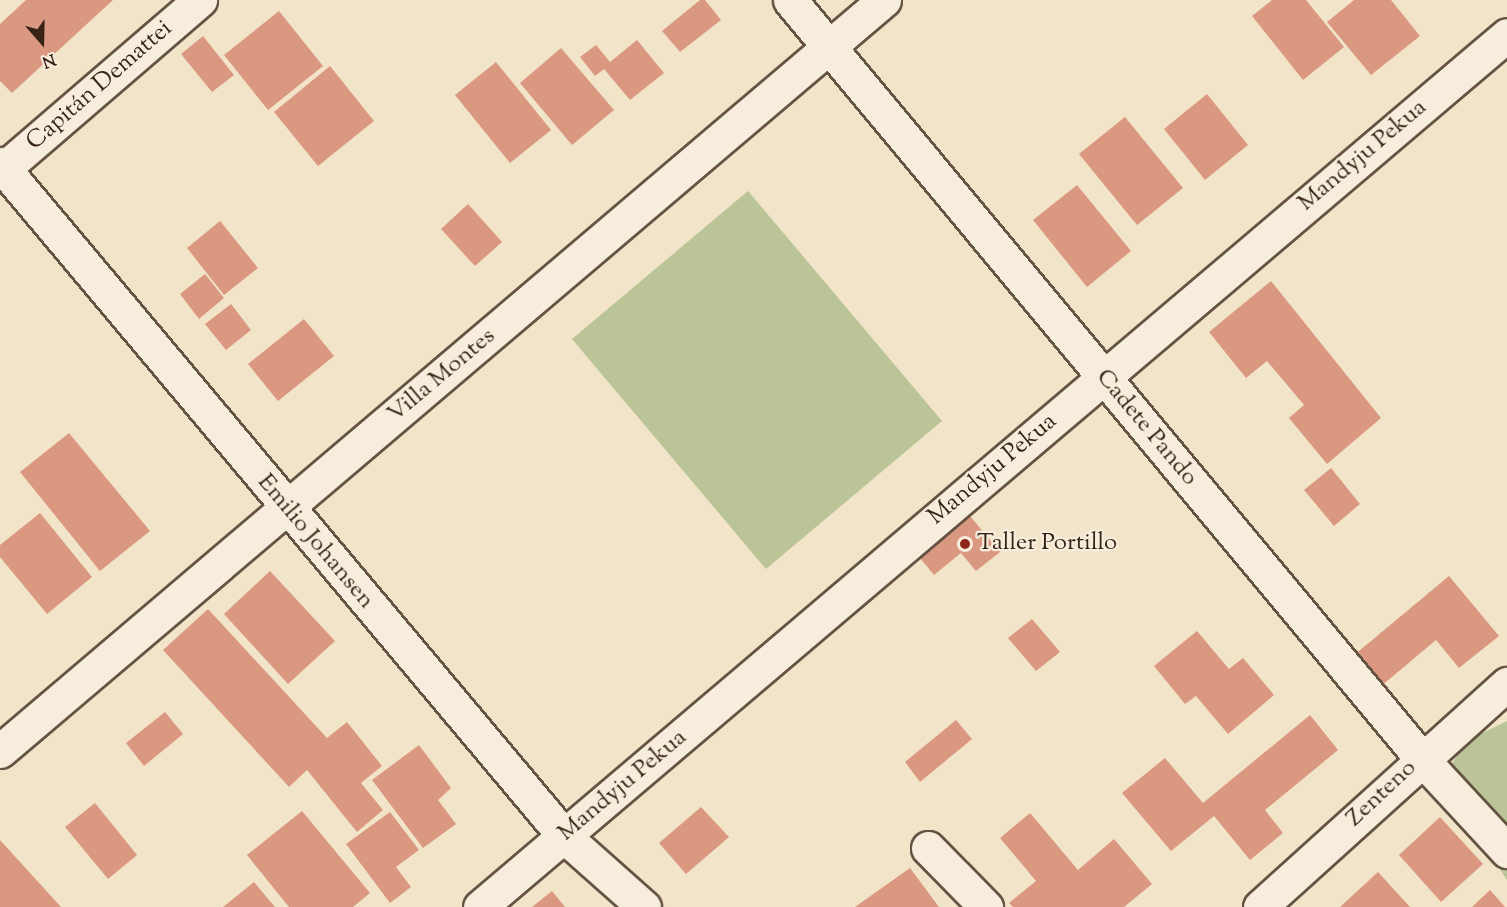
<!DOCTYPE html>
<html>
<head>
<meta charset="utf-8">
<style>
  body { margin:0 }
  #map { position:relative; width:1507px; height:907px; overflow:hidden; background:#f2e4c9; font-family:"Sorts Mill Goudy",serif }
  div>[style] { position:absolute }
  .green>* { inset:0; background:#bac497 }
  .building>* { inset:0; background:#da9881 }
  .roads { filter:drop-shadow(2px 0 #655343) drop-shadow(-2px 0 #655343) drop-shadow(0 2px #655343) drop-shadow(0 -2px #655343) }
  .street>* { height:33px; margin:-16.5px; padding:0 16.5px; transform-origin:16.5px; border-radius:16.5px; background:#f7eddc }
  .secondary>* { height:33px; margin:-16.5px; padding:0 16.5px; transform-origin:16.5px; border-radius:16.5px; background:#f7eddc }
  .dots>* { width:16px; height:16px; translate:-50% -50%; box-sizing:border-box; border:3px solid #f7eddc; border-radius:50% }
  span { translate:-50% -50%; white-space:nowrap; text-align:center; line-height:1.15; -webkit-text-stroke:4.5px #f7eddc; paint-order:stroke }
  .street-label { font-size:24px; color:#362316 }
  .poi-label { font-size:24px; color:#362316 }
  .left { translate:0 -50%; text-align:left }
  .north { position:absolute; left:12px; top:12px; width:60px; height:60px; -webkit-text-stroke:4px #f7eddc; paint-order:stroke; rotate:160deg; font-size:16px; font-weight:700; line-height:24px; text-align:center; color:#362316 }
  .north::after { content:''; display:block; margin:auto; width:21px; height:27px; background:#362316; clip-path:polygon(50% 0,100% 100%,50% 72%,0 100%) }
</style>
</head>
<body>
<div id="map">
  <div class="green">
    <div style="clip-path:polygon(748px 191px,942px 421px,766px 569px,572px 339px)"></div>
    <div style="clip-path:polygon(1507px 721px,1507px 880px,1458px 805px,1451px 764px,1470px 739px)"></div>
  </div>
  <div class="building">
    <div style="clip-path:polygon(26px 0,113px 0,12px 93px,0 81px,0 24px)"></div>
    <div style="clip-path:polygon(700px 0,705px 0,721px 20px,680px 52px,662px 31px)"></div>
    <div style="clip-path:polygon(1272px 0,1306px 0,1344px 47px,1303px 80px,1252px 16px)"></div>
    <div style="clip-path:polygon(1354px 0,1391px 0,1420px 36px,1371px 75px,1327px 22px)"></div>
    <div style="clip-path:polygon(279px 11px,323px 66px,268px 110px,224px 55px)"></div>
    <div style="clip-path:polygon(203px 36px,234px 75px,212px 92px,181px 54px)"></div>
    <div style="clip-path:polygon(637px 40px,664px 73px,630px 100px,604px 69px,595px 76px,580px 57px,596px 45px,610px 62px)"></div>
    <div style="clip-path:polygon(561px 48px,614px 110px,572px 145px,520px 83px)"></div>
    <div style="clip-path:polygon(496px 62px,551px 130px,510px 163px,455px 95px)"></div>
    <div style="clip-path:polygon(330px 66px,374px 121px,318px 166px,274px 112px)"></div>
    <div style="clip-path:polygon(1207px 94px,1248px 145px,1205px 180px,1164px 129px)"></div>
    <div style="clip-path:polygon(1125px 117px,1183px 188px,1137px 225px,1079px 154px)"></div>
    <div style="clip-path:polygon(1077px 185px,1131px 251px,1087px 287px,1033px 220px)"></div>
    <div style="clip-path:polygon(468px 204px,502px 242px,475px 266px,441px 229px)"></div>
    <div style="clip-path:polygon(220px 221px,258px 268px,224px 295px,187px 248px)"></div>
    <div style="clip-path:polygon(205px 274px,224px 298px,199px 319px,180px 294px)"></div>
    <div style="clip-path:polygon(1271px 281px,1381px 418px,1327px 464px,1289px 418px,1304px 405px,1267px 361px,1246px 378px,1209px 332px)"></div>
    <div style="clip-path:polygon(231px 304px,251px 330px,226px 350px,205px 324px)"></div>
    <div style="clip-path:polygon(304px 319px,334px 356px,278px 401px,248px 364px)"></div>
    <div style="clip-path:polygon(69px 433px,150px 531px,100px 571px,20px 472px)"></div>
    <div style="clip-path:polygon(1331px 468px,1360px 504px,1334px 526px,1304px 490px)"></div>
    <div style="clip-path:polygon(40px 513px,92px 577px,47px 614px,0 557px,0 545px)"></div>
    <div style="clip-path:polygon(970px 516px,1000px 552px,976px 571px,961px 553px,934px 575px,920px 558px)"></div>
    <div style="clip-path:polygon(270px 571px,335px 641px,288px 684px,224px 614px)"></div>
    <div style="clip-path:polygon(1449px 576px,1499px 636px,1459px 668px,1436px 640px,1380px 687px,1353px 656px)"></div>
    <div style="clip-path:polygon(208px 609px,327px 738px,347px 722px,382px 766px,361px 783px,383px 810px,357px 832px,307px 770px,289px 787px,163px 650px)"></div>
    <div style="clip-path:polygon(1032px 619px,1060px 652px,1036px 671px,1008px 638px)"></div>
    <div style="clip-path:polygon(1197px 631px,1229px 669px,1243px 658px,1274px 695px,1228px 734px,1196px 696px,1185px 704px,1154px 666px)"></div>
    <div style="clip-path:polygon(165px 712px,183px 734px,144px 766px,126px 743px)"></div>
    <div style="clip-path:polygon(1310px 715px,1338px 750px,1265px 810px,1283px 833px,1250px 860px,1214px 816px,1171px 851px,1122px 793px,1165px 758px,1203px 803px)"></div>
    <div style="clip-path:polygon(956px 720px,972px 739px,920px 782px,905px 762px)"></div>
    <div style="clip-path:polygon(419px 745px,451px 788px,438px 800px,456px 824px,423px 848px,372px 780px)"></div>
    <div style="clip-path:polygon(95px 803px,137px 855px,108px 879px,65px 827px)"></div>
    <div style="clip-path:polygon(701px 807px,729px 837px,686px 874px,659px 843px)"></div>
    <div style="clip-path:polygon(302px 811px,370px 893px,353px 907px,289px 907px,247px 855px)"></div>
    <div style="clip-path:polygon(390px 812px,419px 850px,396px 867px,411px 887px,390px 903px,346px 844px)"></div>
    <div style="clip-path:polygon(1030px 813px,1078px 870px,1114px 839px,1152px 884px,1124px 907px,1013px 907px,1009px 903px,1036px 881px,1000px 838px)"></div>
    <div style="clip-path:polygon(1440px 817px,1483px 864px,1441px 902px,1399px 855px)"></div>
    <div style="clip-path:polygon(0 840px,61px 907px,0 907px)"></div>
    <div style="clip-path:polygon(910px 868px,939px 907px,855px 907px)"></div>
    <div style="clip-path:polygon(1378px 872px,1410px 907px,1340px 907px)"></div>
    <div style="clip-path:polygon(254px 882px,275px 907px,223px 907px)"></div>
    <div style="clip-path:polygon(1490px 890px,1505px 907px,1472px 907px)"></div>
    <div style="clip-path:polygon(552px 891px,565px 907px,532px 907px)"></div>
  </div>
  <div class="roads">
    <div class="street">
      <div style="left:790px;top:0;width:986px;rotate:50.22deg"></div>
      <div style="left:1421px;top:758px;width:127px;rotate:47.2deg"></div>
      <div style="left:0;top:164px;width:877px;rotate:49.99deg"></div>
      <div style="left:564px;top:836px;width:107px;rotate:41.6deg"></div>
      <div style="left:0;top:172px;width:264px;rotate:-40.7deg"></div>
      <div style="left:0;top:751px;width:1160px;rotate:-40.35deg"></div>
      <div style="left:928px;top:848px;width:83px;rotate:45.5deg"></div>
      <div style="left:1260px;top:907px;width:333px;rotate:-42.1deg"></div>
    </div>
    <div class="secondary">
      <div style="left:480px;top:907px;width:1347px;rotate:-40.33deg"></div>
    </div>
  </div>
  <div class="dots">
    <div style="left:965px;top:544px;background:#8f2418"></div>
  </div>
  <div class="street-label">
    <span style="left:100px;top:86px;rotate:-41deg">Capitán Demattei</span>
    <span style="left:1363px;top:156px;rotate:-40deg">Mandyju Pekua</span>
    <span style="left:442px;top:376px;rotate:-40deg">Villa Montes</span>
    <span style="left:1146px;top:428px;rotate:50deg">Cadete Pando</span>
    <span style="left:993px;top:470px;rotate:-40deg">Mandyju Pekua</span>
    <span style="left:315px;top:542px;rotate:50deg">Emilio Johansen</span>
    <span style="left:623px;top:786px;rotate:-40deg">Mandyju Pekua</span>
    <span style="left:1382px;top:794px;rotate:-43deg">Zenteno</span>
  </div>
  <div class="poi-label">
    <span class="left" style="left:977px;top:544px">Taller Portillo</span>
  </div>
  <div class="north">N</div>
</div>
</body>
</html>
